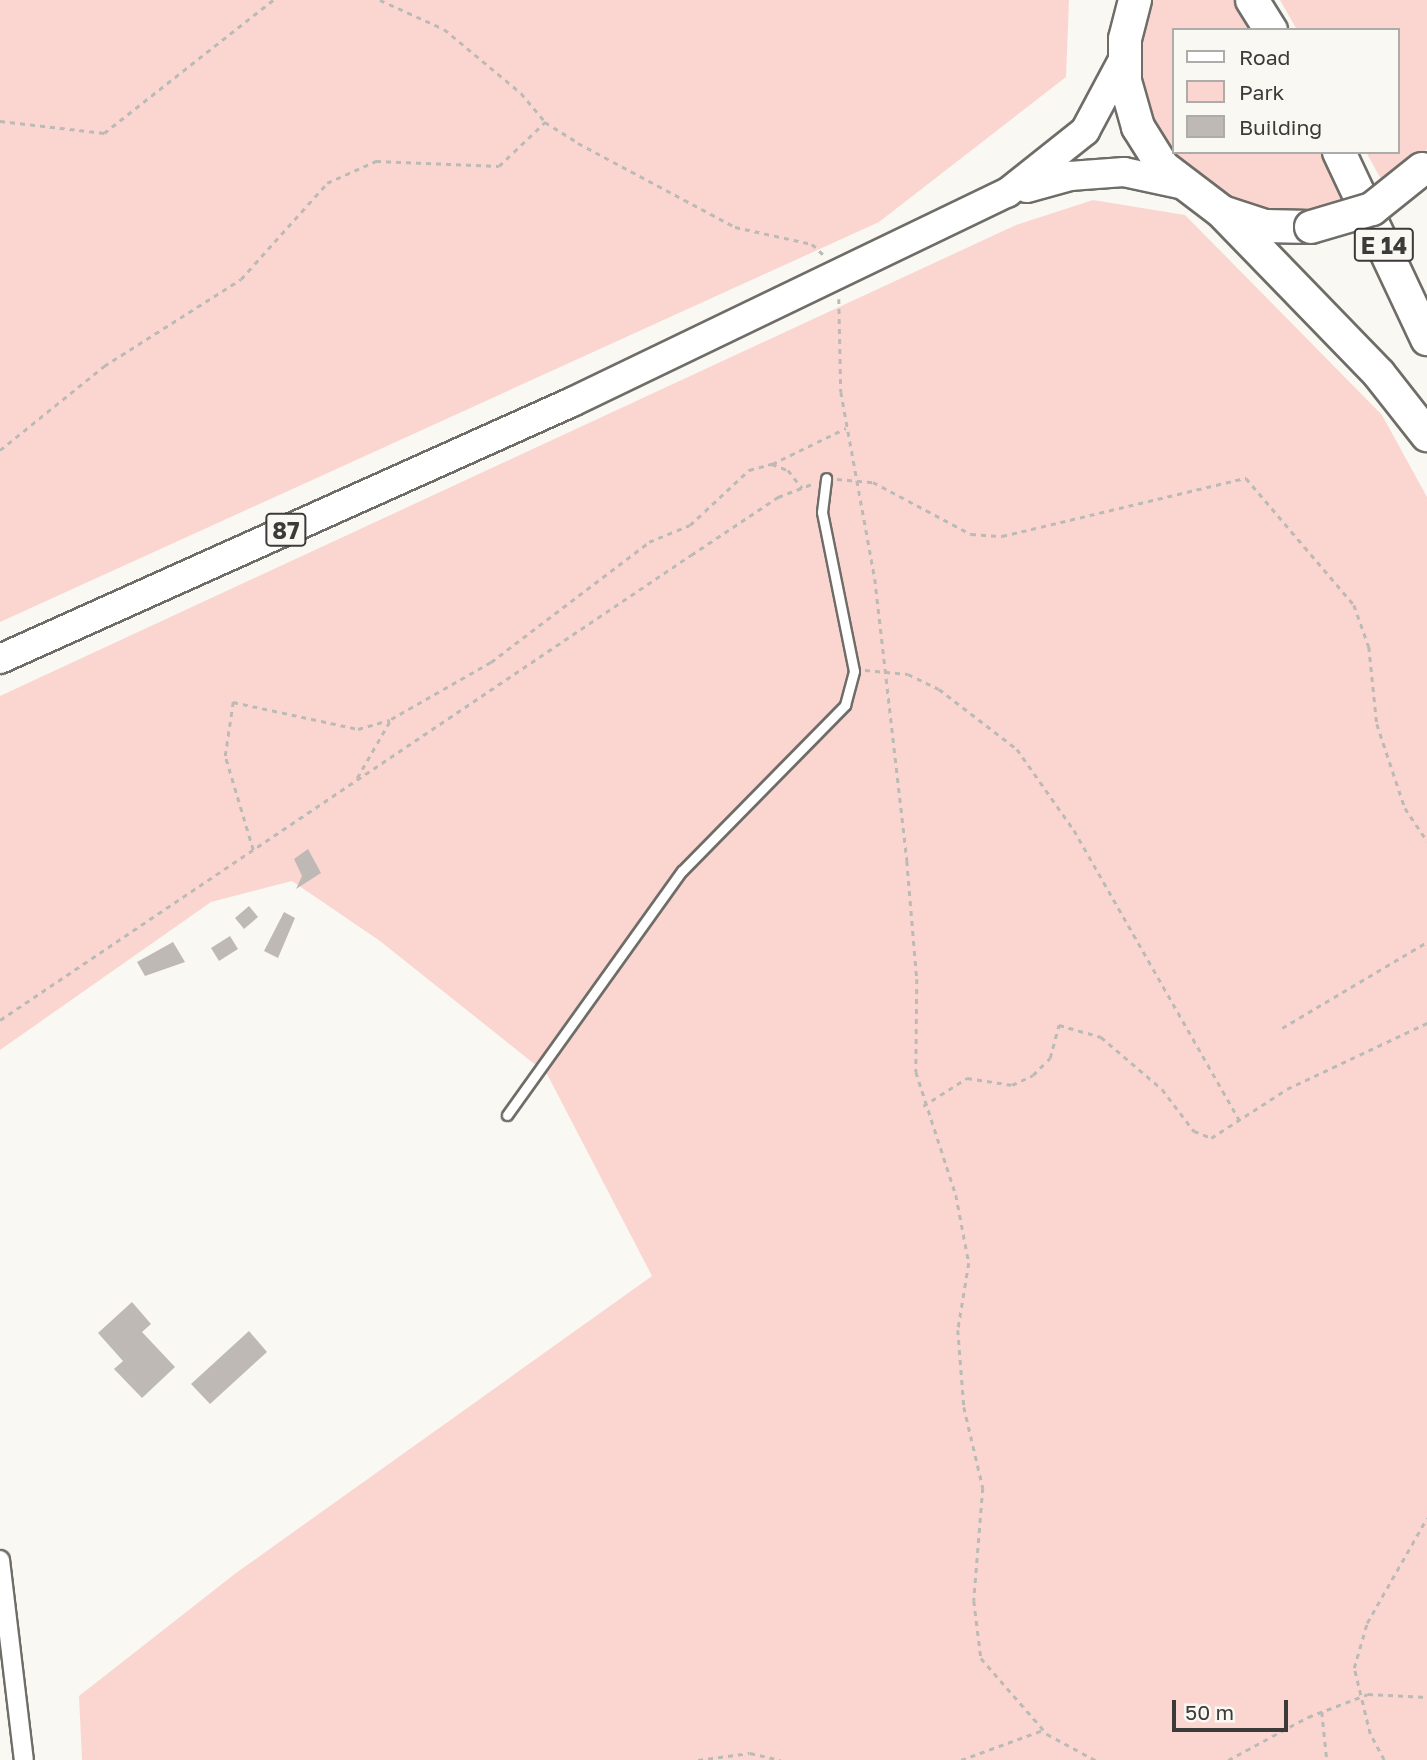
<!DOCTYPE html>
<html>
<head>
<meta charset="utf-8">
<style>
  body { margin:0 }
  #map { position:relative; width:1427px; height:1760px; overflow:hidden; background:#faf8f2; font-family:"Golos Text",sans-serif }
  div>[style] { position:absolute }
  .green>* { inset:0; background:#fbd6d1 }
  .building>* { inset:0; background:#bfb9b5 }
  .path>* { height:2.5px; margin-top:-1.25px; transform-origin:0; background:repeating-linear-gradient(90deg,#bcbab5 0 5px,transparent 0 10px) }
  .roads { filter:drop-shadow(2px 0 #6f6d68) drop-shadow(-2px 0 #6f6d68) drop-shadow(0 2px #6f6d68) drop-shadow(0 -2px #6f6d68) }
  .lane>* { height:9px; margin:-4.5px; padding:0 4.5px; transform-origin:4.5px; border-radius:4.5px; background:#fff }
  .street>* { height:18px; margin:-9px; padding:0 9px; transform-origin:9px; border-radius:9px; background:#fff }
  .primary>* { height:28px; margin:-14px; padding:0 14px; transform-origin:14px; border-radius:14px; background:#fff }
  .highway>* { height:32px; margin:-16px; padding:0 16px; transform-origin:16px; border-radius:16px; background:#fff }
  .bridges { filter:drop-shadow(2px 0 #6f6d68) drop-shadow(-2px 0 #6f6d68) drop-shadow(0 2px #6f6d68) drop-shadow(0 -2px #6f6d68) }
  .highway-bridge>* { height:32px; margin:-16px; padding:0 16px; transform-origin:16px; border-radius:16px; background:#fff }
  span { translate:-50% -50%; white-space:nowrap; text-align:center; line-height:1.15; -webkit-text-stroke:5px #faf8f2; paint-order:stroke }
  .shield-label span { padding:2px 5px; background:#faf8f2; border:2px solid; border-radius:5px; -webkit-text-stroke-width:0 }
  .shield-label { font-size:23px; color:#3c3b39; font-weight:700 }
  .legend { position:absolute; left:1172px; top:28px; width:228px; height:126px; box-sizing:border-box; background:#faf8f2; border:2px solid #aeaca8; margin:0; padding:9px 12px; list-style:none; font-size:21px; color:#3c3b39 }
  .legend li { display:flex; align-items:center; gap:14px; height:35px }
  .legend b { width:35px; border:2px solid #aeaca8 }
  .scale { position:absolute; left:1172px; top:1700px; width:116px; height:32px; box-sizing:border-box; border:4px solid #3c3b39; border-top:0; padding-left:9px; font-size:21px; line-height:24px; white-space:nowrap; color:#3c3b39; -webkit-text-stroke:5px #faf8f2; paint-order:stroke }
</style>
</head>
<body>
<div id="map">
  <div class="green">
    <div style="clip-path:polygon(0 0,1069px 0,1066px 77px,879px 222px,0 622px)"></div>
    <div style="clip-path:polygon(1146px 0,1236px 0,1254px 30px,1173px 30px,1173px 152px,1324px 152px,1355px 207px,1308px 218px,1237px 208px,1163px 148px,1136px 81px)"></div>
    <div style="clip-path:polygon(1280px 0,1427px 0,1427px 149px,1387px 190px,1366px 152px,1397px 152px,1397px 30px,1297px 30px)"></div>
    <div style="clip-path:polygon(1093px 200px,1185px 215px,1382px 415px,1427px 497px,1427px 1760px,82px 1760px,79px 1696px,236px 1573px,652px 1276px,547px 1074px,380px 941px,292px 881px,211px 902px,0 1050px,0 696px,1016px 225px)"></div>
  </div>
  <div class="building">
    <div style="clip-path:polygon(308px 849px,321px 873px,296px 889px,302px 876px,294px 859px)"></div>
    <div style="clip-path:polygon(249px 906px,258px 917px,244px 929px,235px 918px)"></div>
    <div style="clip-path:polygon(284px 912px,295px 918px,278px 958px,264px 951px)"></div>
    <div style="clip-path:polygon(230px 936px,238px 949px,219px 961px,211px 948px)"></div>
    <div style="clip-path:polygon(173px 942px,185px 962px,145px 976px,137px 962px)"></div>
    <div style="clip-path:polygon(132px 1302px,151px 1324px,142px 1332px,175px 1367px,142px 1398px,114px 1369px,123px 1361px,98px 1333px)"></div>
    <div style="clip-path:polygon(249px 1331px,267px 1352px,210px 1404px,191px 1384px)"></div>
  </div>
  <div class="path">
    <div style="left:380px;top:0;width:70px;rotate:24.4deg"></div>
    <div style="left:444px;top:29px;width:100px;rotate:39.7deg"></div>
    <div style="left:521px;top:93px;width:38px;rotate:50deg"></div>
    <div style="left:545px;top:122px;width:39px;rotate:32deg"></div>
    <div style="left:578px;top:143px;width:178px;rotate:28.1deg"></div>
    <div style="left:735px;top:227px;width:79px;rotate:12.4deg"></div>
    <div style="left:812px;top:244px;width:16px;rotate:43deg"></div>
    <div style="left:0;top:121px;width:105px;rotate:6.6deg"></div>
    <div style="left:104px;top:133px;width:215px;rotate:-38.2deg"></div>
    <div style="left:839px;top:299px;width:93px;rotate:88.8deg"></div>
    <div style="left:841px;top:392px;width:190px;rotate:79.7deg"></div>
    <div style="left:875px;top:579px;width:284px;rotate:83.5deg"></div>
    <div style="left:907px;top:861px;width:118px;rotate:85.2deg"></div>
    <div style="left:917px;top:979px;width:93px;rotate:90.6deg"></div>
    <div style="left:916px;top:1072px;width:129px;rotate:72deg"></div>
    <div style="left:956px;top:1195px;width:69px;rotate:79.2deg"></div>
    <div style="left:969px;top:1263px;width:68px;rotate:99.3deg"></div>
    <div style="left:958px;top:1330px;width:77px;rotate:85.5deg"></div>
    <div style="left:964px;top:1407px;width:83px;rotate:76.8deg"></div>
    <div style="left:983px;top:1488px;width:113px;rotate:94.6deg"></div>
    <div style="left:974px;top:1601px;width:57px;rotate:83deg"></div>
    <div style="left:981px;top:1658px;width:101px;rotate:49deg"></div>
    <div style="left:1047px;top:1734px;width:55px;rotate:28.4deg"></div>
    <div style="left:0;top:450px;width:134px;rotate:-38.9deg"></div>
    <div style="left:104px;top:366px;width:162px;rotate:-32.4deg"></div>
    <div style="left:241px;top:279px;width:129px;rotate:-48.1deg"></div>
    <div style="left:327px;top:183px;width:54px;rotate:-24.2deg"></div>
    <div style="left:376px;top:161px;width:123px;rotate:2.3deg"></div>
    <div style="left:499px;top:166px;width:64px;rotate:-43.7deg"></div>
    <div style="left:772px;top:464px;width:82px;rotate:-25.9deg"></div>
    <div style="left:837px;top:479px;width:36px;rotate:5deg"></div>
    <div style="left:873px;top:482px;width:111px;rotate:28deg"></div>
    <div style="left:971px;top:534px;width:31px;rotate:4deg"></div>
    <div style="left:1002px;top:536px;width:251px;rotate:-13.4deg"></div>
    <div style="left:1246px;top:478px;width:167px;rotate:49.6deg"></div>
    <div style="left:1354px;top:605px;width:45px;rotate:70.3deg"></div>
    <div style="left:1369px;top:647px;width:77px;rotate:84.1deg"></div>
    <div style="left:1377px;top:724px;width:89px;rotate:71.6deg"></div>
    <div style="left:1405px;top:808px;width:40px;rotate:56deg"></div>
    <div style="left:865px;top:670px;width:43px;rotate:5.3deg"></div>
    <div style="left:908px;top:674px;width:34px;rotate:26deg"></div>
    <div style="left:939px;top:689px;width:98px;rotate:37.6deg"></div>
    <div style="left:1017px;top:749px;width:99px;rotate:54.9deg"></div>
    <div style="left:1074px;top:830px;width:333px;rotate:60.3deg"></div>
    <div style="left:357px;top:778px;width:68px;rotate:-60deg"></div>
    <div style="left:391px;top:719px;width:115px;rotate:-29.7deg"></div>
    <div style="left:491px;top:662px;width:198px;rotate:-37.2deg"></div>
    <div style="left:649px;top:542px;width:44px;rotate:-22.5deg"></div>
    <div style="left:690px;top:525px;width:81px;rotate:-43deg"></div>
    <div style="left:749px;top:470px;width:24px;rotate:-15deg"></div>
    <div style="left:772px;top:464px;width:17px;rotate:21deg"></div>
    <div style="left:788px;top:470px;width:23px;rotate:52deg"></div>
    <div style="left:253px;top:850px;width:98px;rotate:-106.6deg"></div>
    <div style="left:225px;top:756px;width:55px;rotate:-81.6deg"></div>
    <div style="left:233px;top:702px;width:128px;rotate:12.2deg"></div>
    <div style="left:358px;top:729px;width:33px;rotate:-16deg"></div>
    <div style="left:0;top:1020px;width:833px;rotate:-33.94deg"></div>
    <div style="left:691px;top:555px;width:105px;rotate:-33.7deg"></div>
    <div style="left:778px;top:497px;width:39px;rotate:-21deg"></div>
    <div style="left:1282px;top:1028px;width:169px;rotate:-30.7deg"></div>
    <div style="left:923px;top:1106px;width:52px;rotate:-32.5deg"></div>
    <div style="left:967px;top:1078px;width:46px;rotate:8.8deg"></div>
    <div style="left:1012px;top:1085px;width:23px;rotate:-25deg"></div>
    <div style="left:1033px;top:1075px;width:24px;rotate:-45deg"></div>
    <div style="left:1050px;top:1058px;width:34px;rotate:-75deg"></div>
    <div style="left:1059px;top:1025px;width:44px;rotate:15.9deg"></div>
    <div style="left:1101px;top:1037px;width:80px;rotate:40.4deg"></div>
    <div style="left:1162px;top:1089px;width:53px;rotate:52.7deg"></div>
    <div style="left:1194px;top:1131px;width:18px;rotate:22deg"></div>
    <div style="left:1211px;top:1138px;width:90px;rotate:-32.8deg"></div>
    <div style="left:1287px;top:1089px;width:155px;rotate:-25.2deg"></div>
    <div style="left:1322px;top:1712px;width:48px;rotate:84.1deg"></div>
    <div style="left:698px;top:1760px;width:52px;rotate:-7.7deg"></div>
    <div style="left:750px;top:1753px;width:31px;rotate:13deg"></div>
    <div style="left:961px;top:1760px;width:87px;rotate:-20.1deg"></div>
    <div style="left:1228px;top:1760px;width:91px;rotate:-28.3deg"></div>
    <div style="left:1308px;top:1717px;width:64px;rotate:-21deg"></div>
    <div style="left:1368px;top:1694px;width:59px;rotate:2.9deg"></div>
    <div style="left:1384px;top:1760px;width:30px;rotate:-118deg"></div>
    <div style="left:1370px;top:1734px;width:68px;rotate:-103.6deg"></div>
    <div style="left:1354px;top:1668px;width:47px;rotate:-73.9deg"></div>
    <div style="left:1367px;top:1623px;width:121px;rotate:-60.3deg"></div>
  </div>
  <div class="roads">
    <div class="lane">
      <div style="left:507px;top:1115px;width:300px;rotate:-54.4deg"></div>
      <div style="left:682px;top:871px;width:233px;rotate:-45.5deg"></div>
      <div style="left:845px;top:705px;width:35px;rotate:-75deg"></div>
      <div style="left:854px;top:671px;width:162px;rotate:-101.4deg"></div>
      <div style="left:822px;top:512px;width:34px;rotate:-83deg"></div>
    </div>
    <div class="street">
      <div style="left:0;top:1560px;width:201px;rotate:83.2deg"></div>
    </div>
    <div class="primary">
      <div style="left:1027px;top:188px;width:45px;rotate:-15.6deg"></div>
      <div style="left:1070px;top:176px;width:54px;rotate:-4.2deg"></div>
      <div style="left:1124px;top:172px;width:56px;rotate:12.3deg"></div>
      <div style="left:0;top:659px;width:627px;rotate:-24.19deg"></div>
      <div style="left:572px;top:402px;width:483px;rotate:-25.7deg"></div>
      <div style="left:1007px;top:193px;width:100px;rotate:-38.5deg"></div>
      <div style="left:1085px;top:131px;width:83px;rotate:-61.9deg"></div>
    </div>
    <div class="highway">
      <div style="left:1135px;top:0;width:40px;rotate:104.4deg"></div>
      <div style="left:1125px;top:39px;width:42px;rotate:90deg"></div>
      <div style="left:1125px;top:81px;width:48px;rotate:74.2deg"></div>
      <div style="left:1138px;top:127px;width:47px;rotate:58deg"></div>
      <div style="left:1163px;top:167px;width:74px;rotate:37.3deg"></div>
      <div style="left:1222px;top:212px;width:45px;rotate:18deg"></div>
      <div style="left:1265px;top:226px;width:46px;rotate:1.2deg"></div>
      <div style="left:1252px;top:0;width:36px;rotate:58deg"></div>
      <div style="left:1339px;top:152px;width:207px;rotate:64.8deg"></div>
      <div style="left:1225px;top:215px;width:221px;rotate:45.9deg"></div>
      <div style="left:1379px;top:374px;width:78px;rotate:51.8deg"></div>
    </div>
  </div>
  <div class="bridges">
    <div class="highway-bridge">
      <div style="left:1311px;top:227px;width:64px;rotate:-16.4deg"></div>
      <div style="left:1372px;top:209px;width:64px;rotate:-38.7deg"></div>
    </div>
  </div>
  <div class="shield-label">
    <span style="left:1384px;top:245px">E 14</span>
    <span style="left:286px;top:530px">87</span>
  </div>
  <ul class="legend">
  <li><b style="height:9px;background:#fff"></b>Road</li>
  <li><b style="height:19px;background:#fbd6d1"></b>Park</li>
  <li><b style="height:19px;background:#bfb9b5"></b>Building</li>
  </ul>
  <div class="scale">50 m</div>
</div>
</body>
</html>
